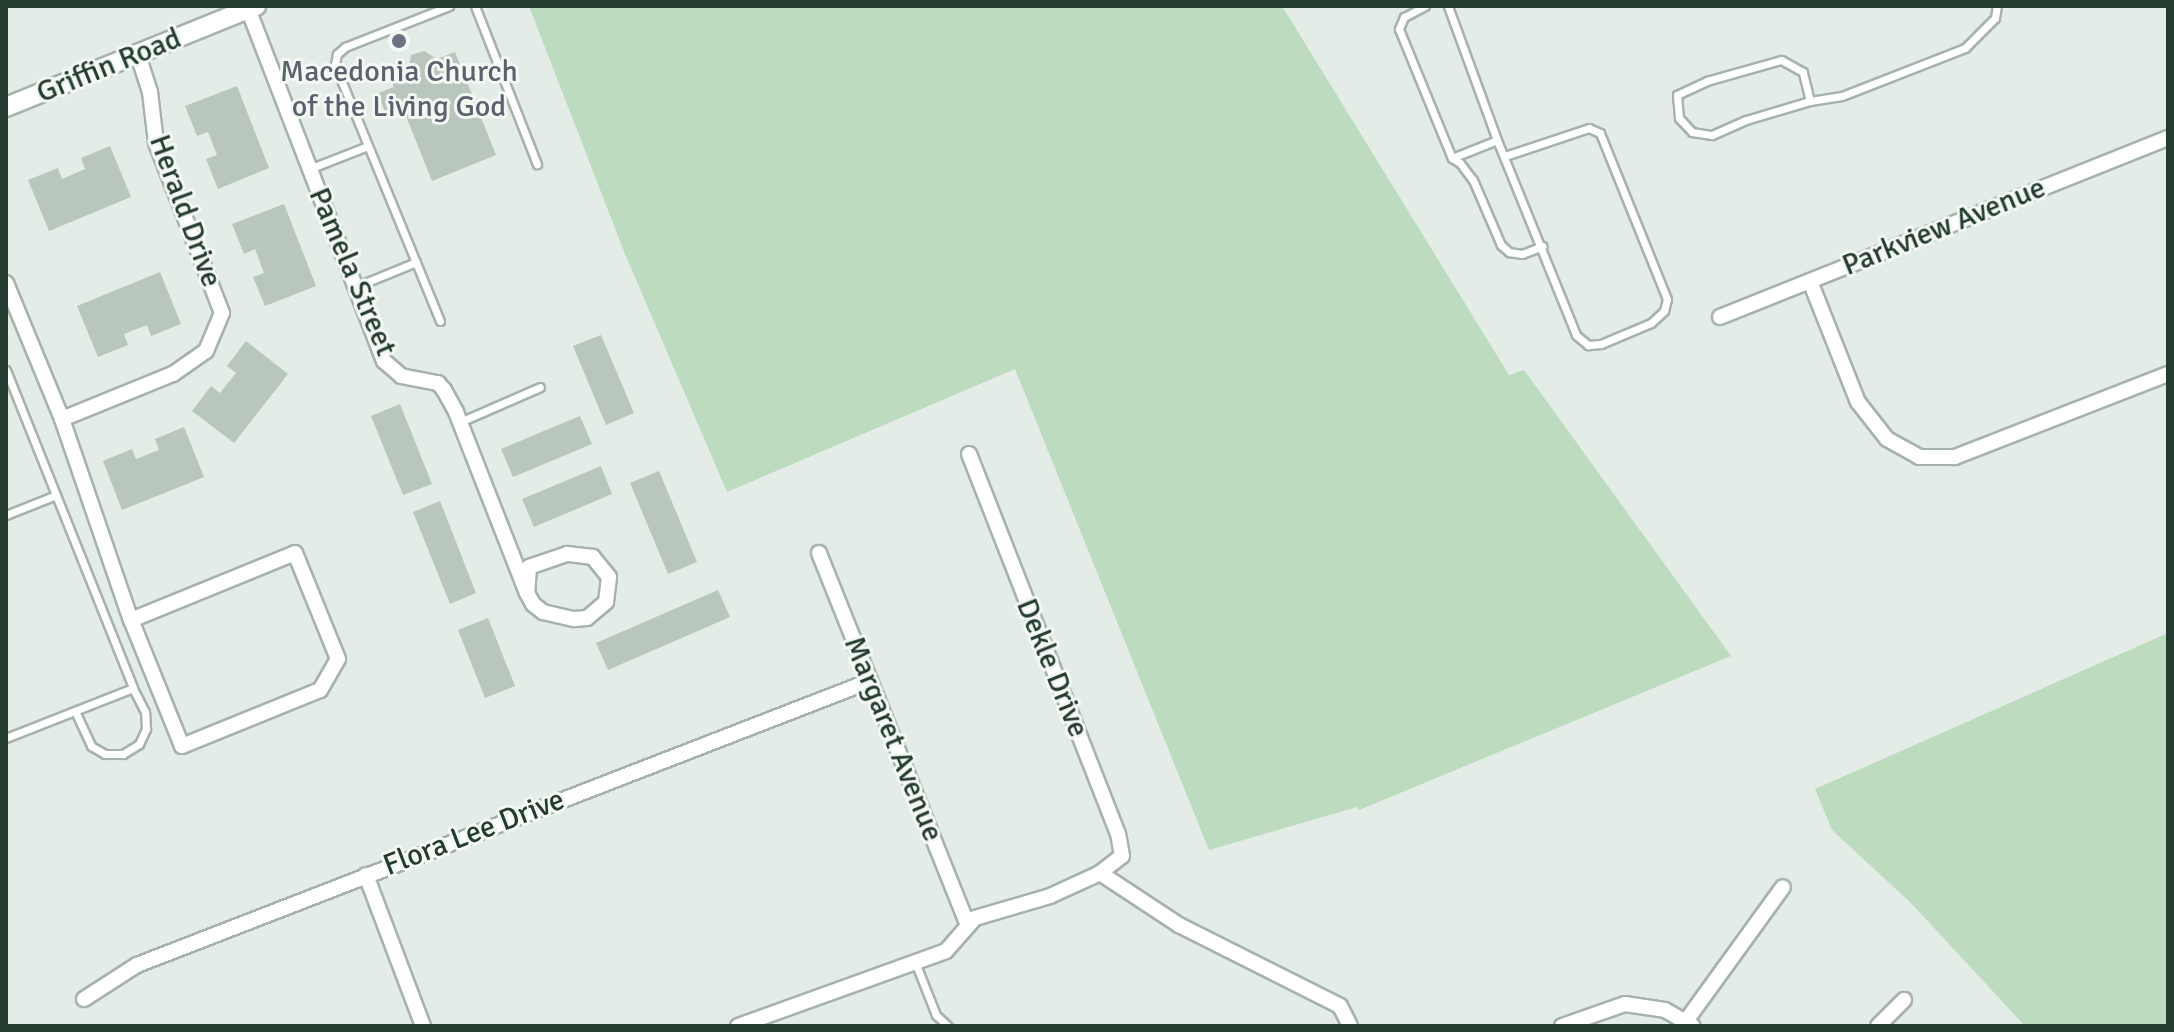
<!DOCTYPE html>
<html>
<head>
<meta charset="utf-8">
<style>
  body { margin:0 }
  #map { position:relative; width:2174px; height:1032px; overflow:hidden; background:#e3ece6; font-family:Signika,sans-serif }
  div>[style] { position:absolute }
  .green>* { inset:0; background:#bddbbf }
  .building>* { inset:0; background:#b8c6be }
  .roads { filter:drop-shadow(2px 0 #a6b3ac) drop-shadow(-2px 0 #a6b3ac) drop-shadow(0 2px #a6b3ac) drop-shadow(0 -2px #a6b3ac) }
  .service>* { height:7px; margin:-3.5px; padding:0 3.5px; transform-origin:3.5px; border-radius:3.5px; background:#fff }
  .minor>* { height:14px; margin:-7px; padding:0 7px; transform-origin:7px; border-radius:7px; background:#fff }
  .tertiary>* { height:18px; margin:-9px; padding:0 9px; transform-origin:9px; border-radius:9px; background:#fff }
  .dots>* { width:22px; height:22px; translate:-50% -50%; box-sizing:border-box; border:4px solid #f3f8f5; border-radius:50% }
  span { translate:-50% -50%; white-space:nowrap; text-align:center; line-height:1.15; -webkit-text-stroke:6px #f3f8f5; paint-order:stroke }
  .street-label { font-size:30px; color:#243b30 }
  .worship-label { font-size:30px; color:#5b616d }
  .frame { position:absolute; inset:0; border:8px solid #243b30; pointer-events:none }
</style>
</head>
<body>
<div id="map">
  <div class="green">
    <div style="clip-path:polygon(529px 6px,1282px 6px,1509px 375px,1524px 370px,1731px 656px,1359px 810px,1357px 807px,1209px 850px,1015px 369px,727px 492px,625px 254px)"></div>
    <div style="clip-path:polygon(2168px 633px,2168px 1026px,2025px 1026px,1911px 903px,1832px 830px,1815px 789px)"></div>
  </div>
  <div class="building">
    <div style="clip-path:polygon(424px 51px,437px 59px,455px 52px,496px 155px,432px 181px,402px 106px,385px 112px,378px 93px,394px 87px,390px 78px,408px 71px,411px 55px)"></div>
    <div style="clip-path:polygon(237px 86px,269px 168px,218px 189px,206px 159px,217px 155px,208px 132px,197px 136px,185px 106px)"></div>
    <div style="clip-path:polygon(110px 146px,131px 197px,49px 231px,28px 180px,58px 168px,62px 179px,85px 169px,81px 158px)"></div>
    <div style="clip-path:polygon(284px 204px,316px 286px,265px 306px,253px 277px,264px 273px,255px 249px,244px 254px,232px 224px)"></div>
    <div style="clip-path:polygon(160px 272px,181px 324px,151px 336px,147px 325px,124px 334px,128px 345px,98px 357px,77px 306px)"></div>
    <div style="clip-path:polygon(601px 335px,634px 413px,606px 425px,573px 346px)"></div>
    <div style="clip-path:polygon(246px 341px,288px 374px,234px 443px,192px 411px,211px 386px,220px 393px,236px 373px,227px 366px)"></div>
    <div style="clip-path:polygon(400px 404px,432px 484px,403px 495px,371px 416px)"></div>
    <div style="clip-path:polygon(580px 416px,592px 444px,513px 477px,501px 449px)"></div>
    <div style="clip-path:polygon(184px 427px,204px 477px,122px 510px,103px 461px,132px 449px,136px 459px,159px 450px,155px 439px)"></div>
    <div style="clip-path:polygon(601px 466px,612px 494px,534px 527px,522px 499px)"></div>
    <div style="clip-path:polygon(659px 471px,697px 562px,668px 574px,630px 483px)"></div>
    <div style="clip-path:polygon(440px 501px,476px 593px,450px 604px,413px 512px)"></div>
    <div style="clip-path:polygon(718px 590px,730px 617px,608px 670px,596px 643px)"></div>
    <div style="clip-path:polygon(488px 618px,515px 686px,485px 698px,458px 630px)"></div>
  </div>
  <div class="roads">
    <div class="service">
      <div style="left:475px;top:6px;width:170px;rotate:68.6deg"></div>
      <div style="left:1425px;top:6px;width:24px;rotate:152deg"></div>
      <div style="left:1404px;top:17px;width:13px;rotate:113deg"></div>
      <div style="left:1399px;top:29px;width:139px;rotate:67.7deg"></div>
      <div style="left:1452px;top:158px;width:48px;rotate:-21.8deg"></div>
      <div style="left:1497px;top:140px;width:143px;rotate:-110.1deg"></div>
      <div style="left:1810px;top:101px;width:30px;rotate:-104deg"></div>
      <div style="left:1803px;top:72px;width:25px;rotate:-151deg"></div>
      <div style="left:1781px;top:60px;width:77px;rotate:164.2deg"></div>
      <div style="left:1707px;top:81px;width:33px;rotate:155deg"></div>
      <div style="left:1677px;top:95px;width:23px;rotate:85deg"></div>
      <div style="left:1679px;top:118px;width:19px;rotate:47deg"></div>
      <div style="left:1692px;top:132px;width:20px;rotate:9deg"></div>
      <div style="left:1712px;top:135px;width:37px;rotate:-24deg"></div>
      <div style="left:1746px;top:120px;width:67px;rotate:-16.5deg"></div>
      <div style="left:1810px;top:101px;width:32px;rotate:-9deg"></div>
      <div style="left:1842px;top:96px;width:132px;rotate:-21.3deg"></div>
      <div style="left:1965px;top:48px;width:42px;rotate:-45deg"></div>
      <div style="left:1995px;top:18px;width:12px;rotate:-81deg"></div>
      <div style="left:1497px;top:140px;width:210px;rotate:67.9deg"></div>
      <div style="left:1576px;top:335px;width:16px;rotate:40deg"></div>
      <div style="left:1588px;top:345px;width:13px;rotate:-4deg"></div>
      <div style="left:1601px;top:344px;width:54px;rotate:-22.8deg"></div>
      <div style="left:1651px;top:323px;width:18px;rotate:-43deg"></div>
      <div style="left:1664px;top:311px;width:12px;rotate:-76deg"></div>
      <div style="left:1667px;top:299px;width:179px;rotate:-112deg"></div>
      <div style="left:1600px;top:133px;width:12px;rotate:-156deg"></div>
      <div style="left:1589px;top:128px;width:89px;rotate:161.6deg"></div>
      <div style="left:1452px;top:158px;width:9px;rotate:32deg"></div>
      <div style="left:1460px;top:163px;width:21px;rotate:53deg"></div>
      <div style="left:1473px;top:180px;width:71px;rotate:66.7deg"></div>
      <div style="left:1501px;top:245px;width:11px;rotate:41deg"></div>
      <div style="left:1509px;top:252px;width:13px;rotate:9deg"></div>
      <div style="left:1522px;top:254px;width:22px;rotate:-21deg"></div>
      <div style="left:309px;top:169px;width:63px;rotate:-21.3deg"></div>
      <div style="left:355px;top:287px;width:66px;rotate:-22.3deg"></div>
      <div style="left:440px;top:321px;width:277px;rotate:-112.3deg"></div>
      <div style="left:335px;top:65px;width:11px;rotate:-80deg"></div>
      <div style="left:337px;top:54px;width:11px;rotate:-41deg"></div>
      <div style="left:345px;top:47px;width:112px;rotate:-21.5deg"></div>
      <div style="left:6px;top:370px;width:342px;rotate:68.2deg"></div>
      <div style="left:133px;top:688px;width:136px;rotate:158.5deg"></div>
      <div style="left:460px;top:422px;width:87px;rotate:-23.6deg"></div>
      <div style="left:6px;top:515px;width:54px;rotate:-21.8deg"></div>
      <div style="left:75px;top:711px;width:38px;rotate:65deg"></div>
      <div style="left:91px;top:746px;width:16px;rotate:30deg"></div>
      <div style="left:105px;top:754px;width:18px"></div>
      <div style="left:123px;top:754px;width:19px;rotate:-32deg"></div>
      <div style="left:139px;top:744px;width:17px;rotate:-65deg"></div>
      <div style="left:146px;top:729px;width:17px;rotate:-93deg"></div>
      <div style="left:145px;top:712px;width:27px;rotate:-117deg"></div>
      <div style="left:915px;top:962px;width:57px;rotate:68.4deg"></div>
      <div style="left:936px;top:1015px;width:16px;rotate:43deg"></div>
    </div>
    <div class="minor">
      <div style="left:247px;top:6px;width:381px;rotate:68.9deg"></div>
      <div style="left:384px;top:361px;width:23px;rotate:41deg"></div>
      <div style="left:401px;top:376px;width:38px;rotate:11deg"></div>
      <div style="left:438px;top:383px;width:9px;rotate:49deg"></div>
      <div style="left:444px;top:390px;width:25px;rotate:61deg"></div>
      <div style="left:456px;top:412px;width:194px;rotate:68.6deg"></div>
      <div style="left:527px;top:593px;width:13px;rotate:61deg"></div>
      <div style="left:533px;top:604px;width:13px;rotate:39deg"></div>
      <div style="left:543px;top:612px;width:32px;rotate:13deg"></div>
      <div style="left:574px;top:619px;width:13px;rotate:-4deg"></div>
      <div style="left:587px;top:618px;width:25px;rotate:-40deg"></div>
      <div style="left:606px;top:602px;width:25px;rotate:-83deg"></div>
      <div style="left:609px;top:577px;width:26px;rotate:-129deg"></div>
      <div style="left:593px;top:557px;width:26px;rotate:-173deg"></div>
      <div style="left:567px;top:554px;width:40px;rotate:161.1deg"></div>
      <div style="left:529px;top:567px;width:26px;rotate:94deg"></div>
      <div style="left:1810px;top:281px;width:130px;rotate:68.4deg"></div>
      <div style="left:1858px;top:402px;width:47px;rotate:51.9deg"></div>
      <div style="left:1887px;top:439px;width:37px;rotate:29deg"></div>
      <div style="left:1919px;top:457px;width:36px"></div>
      <div style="left:1955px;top:457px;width:229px;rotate:-21.3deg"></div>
      <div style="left:6px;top:283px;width:147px;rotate:67.6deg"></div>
      <div style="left:62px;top:419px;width:213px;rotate:71.1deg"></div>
      <div style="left:1720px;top:317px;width:482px;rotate:-21.8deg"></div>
      <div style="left:62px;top:419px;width:120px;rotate:-22.1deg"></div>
      <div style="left:173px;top:374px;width:40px;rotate:-34.9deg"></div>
      <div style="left:206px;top:351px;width:41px;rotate:-67.2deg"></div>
      <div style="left:222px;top:313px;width:182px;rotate:-111.2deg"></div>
      <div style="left:156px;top:143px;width:51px;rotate:-96.7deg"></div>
      <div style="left:150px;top:92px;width:40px;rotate:-108deg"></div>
      <div style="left:295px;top:553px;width:114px;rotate:67.9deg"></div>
      <div style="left:338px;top:659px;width:36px;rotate:120deg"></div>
      <div style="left:320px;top:690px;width:149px;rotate:157.9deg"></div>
      <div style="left:182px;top:746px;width:136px;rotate:-112deg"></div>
      <div style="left:131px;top:620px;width:177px;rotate:-22.2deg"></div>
      <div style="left:819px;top:553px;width:401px;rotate:68.2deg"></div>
      <div style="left:1100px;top:873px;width:95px;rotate:33.4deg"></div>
      <div style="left:1179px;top:925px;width:180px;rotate:26.7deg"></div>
      <div style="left:1340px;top:1006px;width:22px;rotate:63deg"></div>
      <div style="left:366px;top:875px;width:161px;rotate:69.3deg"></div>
      <div style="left:84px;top:999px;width:63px;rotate:-32.7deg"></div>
      <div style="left:137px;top:965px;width:786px;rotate:-21.18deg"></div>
      <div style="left:1686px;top:1021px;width:165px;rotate:-54.1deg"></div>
      <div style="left:738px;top:1026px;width:221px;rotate:-19.8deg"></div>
      <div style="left:946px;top:951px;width:44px;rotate:-48.7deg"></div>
      <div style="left:975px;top:918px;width:78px;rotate:-16.3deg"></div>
      <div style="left:1050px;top:896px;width:55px;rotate:-24.7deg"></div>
      <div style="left:1100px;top:873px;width:28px;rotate:-38deg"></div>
      <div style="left:1122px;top:856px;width:22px;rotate:-100deg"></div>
      <div style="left:1118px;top:834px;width:408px;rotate:-111.4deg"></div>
      <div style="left:1562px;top:1026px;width:67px;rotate:-19.2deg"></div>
      <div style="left:1625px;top:1004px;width:40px;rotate:8.5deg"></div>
      <div style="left:1665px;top:1010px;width:32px;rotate:30deg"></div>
      <div style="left:1878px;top:1026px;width:37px;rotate:-45deg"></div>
    </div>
    <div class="tertiary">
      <div style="left:6px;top:107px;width:270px;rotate:-22deg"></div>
    </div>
  </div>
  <div class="dots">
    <div style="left:399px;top:41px;background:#6b7280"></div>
  </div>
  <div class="street-label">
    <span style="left:109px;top:66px;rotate:-22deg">Griffin Road</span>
    <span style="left:185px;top:211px;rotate:70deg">Herald Drive</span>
    <span style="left:1944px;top:227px;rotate:-22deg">Parkview Avenue</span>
    <span style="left:352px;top:272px;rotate:67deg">Pamela Street</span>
    <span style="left:1052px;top:668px;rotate:68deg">Dekle Drive</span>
    <span style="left:893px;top:739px;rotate:68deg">Margaret Avenue</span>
    <span style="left:474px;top:833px;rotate:-21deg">Flora Lee Drive</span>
  </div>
  <div class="worship-label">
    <span style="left:399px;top:89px">Macedonia Church<br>of the Living God</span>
  </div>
  <div class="frame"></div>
</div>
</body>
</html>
